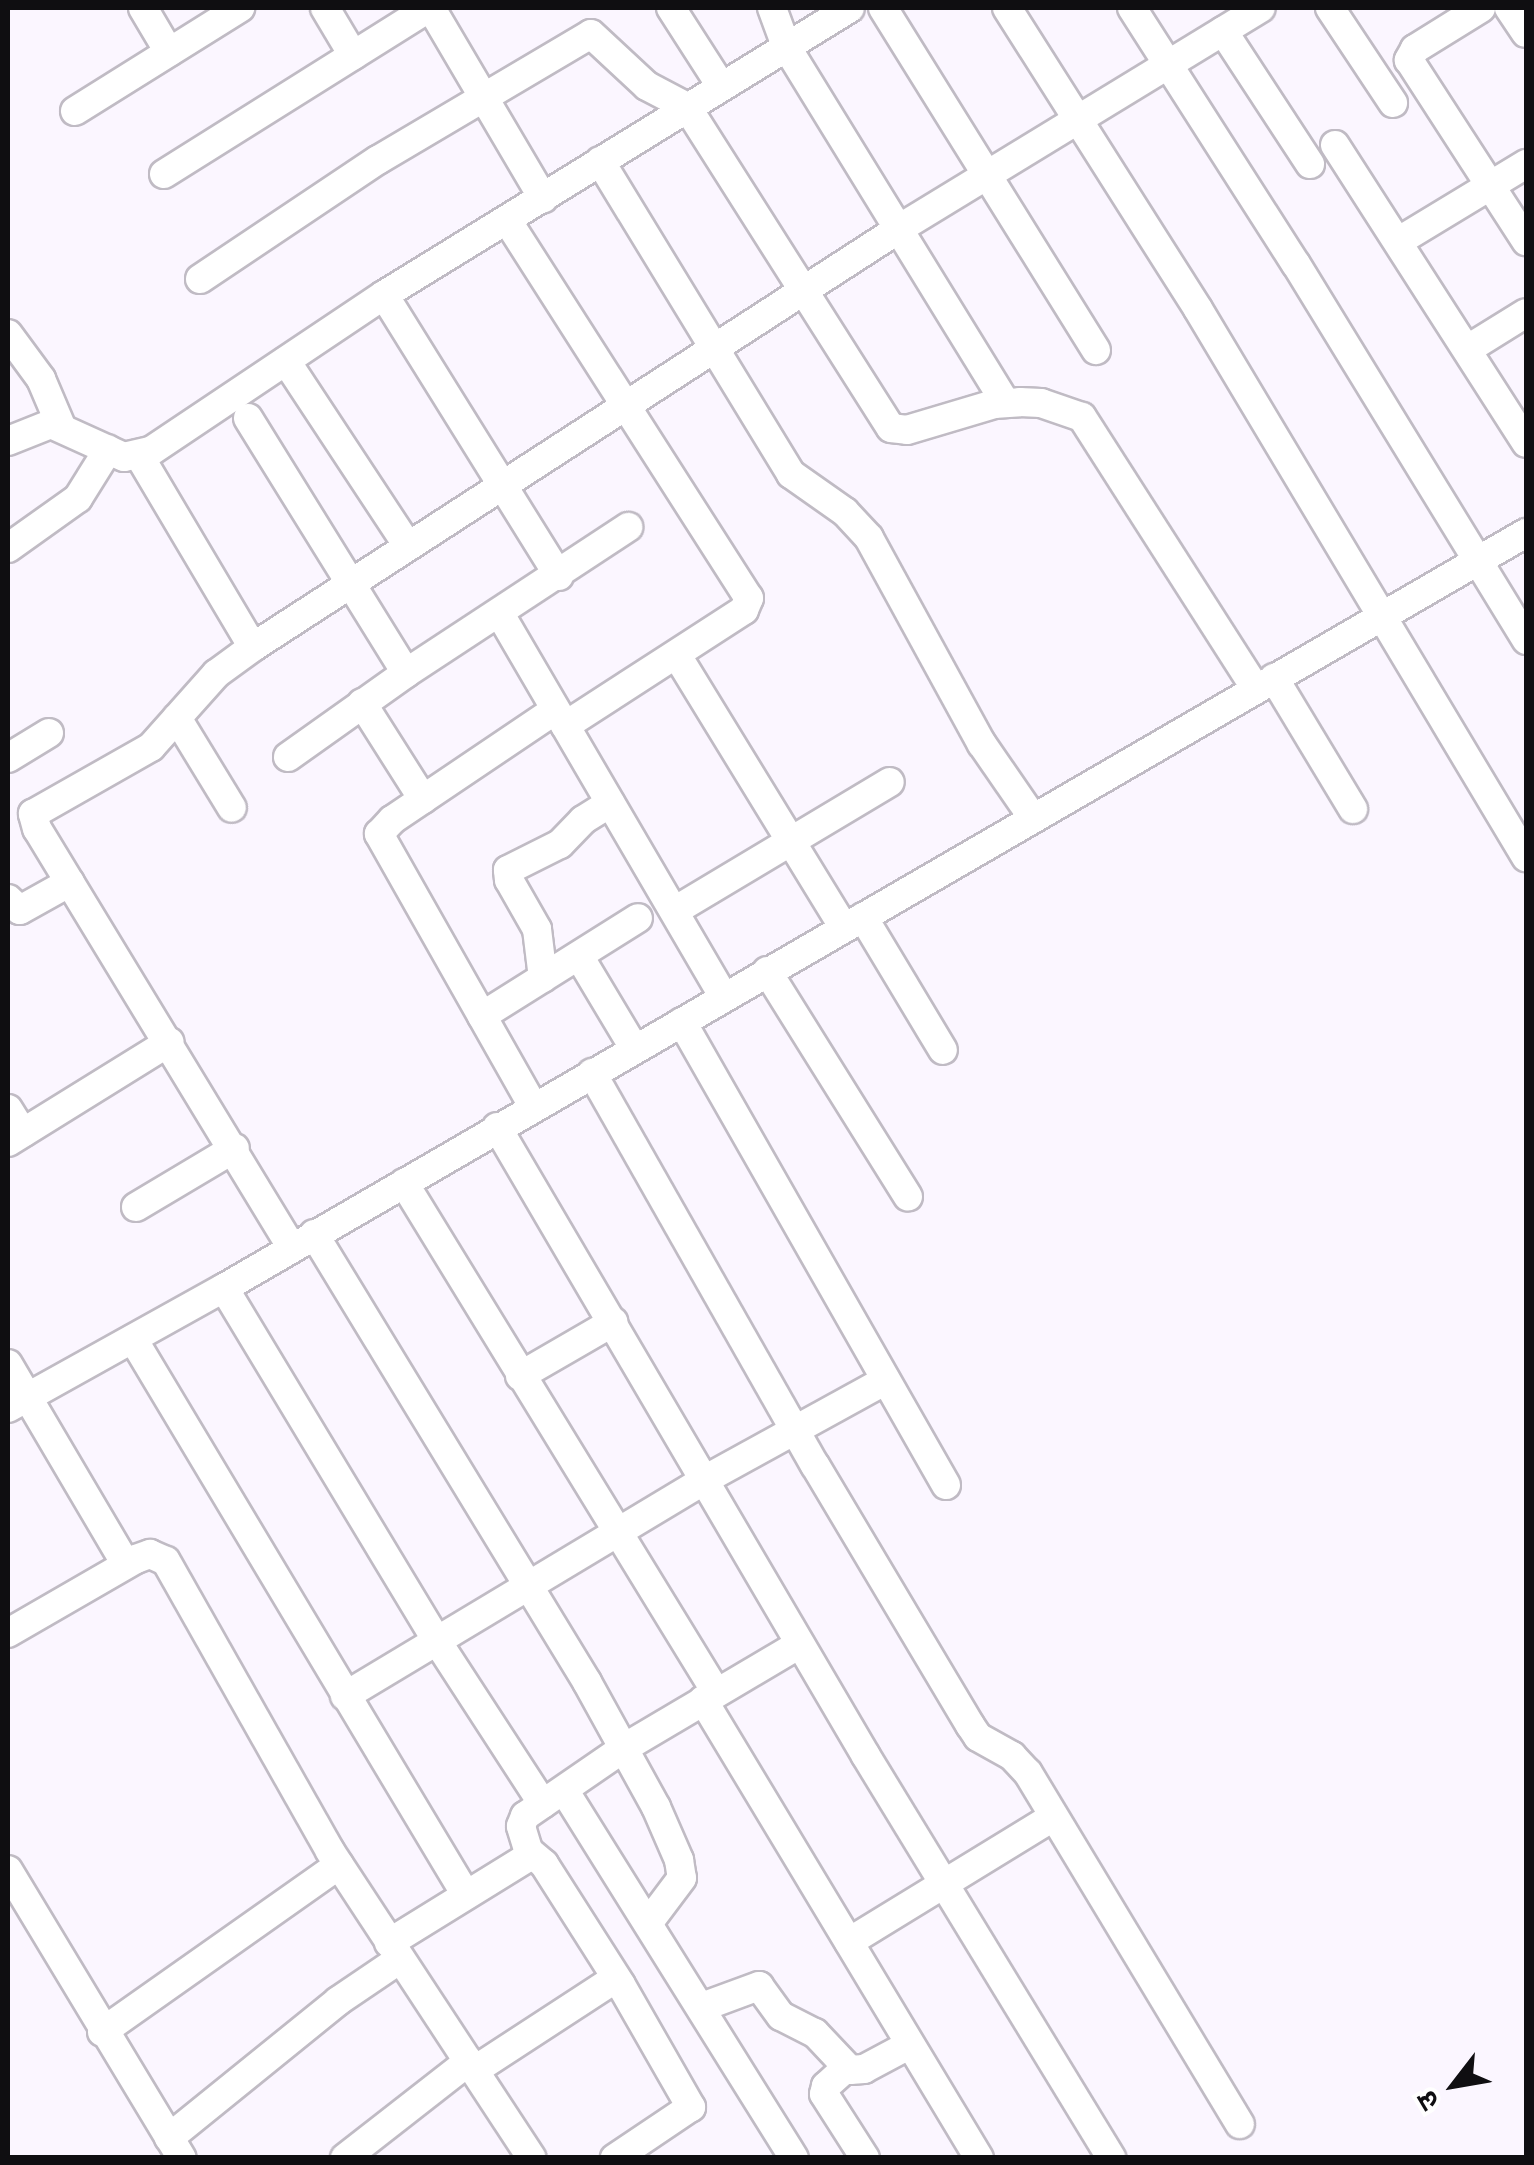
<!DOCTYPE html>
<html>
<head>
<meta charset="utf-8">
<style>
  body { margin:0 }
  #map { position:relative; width:1534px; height:2165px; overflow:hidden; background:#fbf6ff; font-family:Arial,"Noto Sans Devanagari",sans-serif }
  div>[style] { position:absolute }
  .roads { filter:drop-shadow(2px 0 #c0bbc4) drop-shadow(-2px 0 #c0bbc4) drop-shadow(0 2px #c0bbc4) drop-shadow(0 -2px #c0bbc4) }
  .minor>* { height:28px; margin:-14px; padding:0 14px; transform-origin:14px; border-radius:14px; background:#fff }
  span { translate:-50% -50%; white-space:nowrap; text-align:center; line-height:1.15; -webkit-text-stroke:8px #fff; paint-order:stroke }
  .frame { position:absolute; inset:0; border:10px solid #0f0e11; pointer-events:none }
  .north { position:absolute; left:1404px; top:2035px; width:100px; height:100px; -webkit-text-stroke:8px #fff; paint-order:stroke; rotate:239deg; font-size:28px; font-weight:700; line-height:40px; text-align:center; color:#0f0e11 }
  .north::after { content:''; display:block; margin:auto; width:35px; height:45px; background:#0f0e11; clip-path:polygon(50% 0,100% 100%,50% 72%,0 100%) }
</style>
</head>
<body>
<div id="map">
  <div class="roads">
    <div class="minor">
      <div style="left:143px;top:8px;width:51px;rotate:59.4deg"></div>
      <div style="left:325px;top:8px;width:55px;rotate:59.2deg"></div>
      <div style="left:431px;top:8px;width:221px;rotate:59.5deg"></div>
      <div style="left:671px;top:8px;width:93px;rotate:57.3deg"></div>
      <div style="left:772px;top:8px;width:40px;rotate:69.8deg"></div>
      <div style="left:786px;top:46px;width:419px;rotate:58.4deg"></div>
      <div style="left:883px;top:8px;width:403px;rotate:58.1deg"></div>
      <div style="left:1007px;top:8px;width:356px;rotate:57.6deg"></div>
      <div style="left:1198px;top:309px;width:639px;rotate:59.1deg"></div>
      <div style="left:1132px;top:8px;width:304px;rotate:57.4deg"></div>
      <div style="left:1296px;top:264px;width:441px;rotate:58.5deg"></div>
      <div style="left:1330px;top:8px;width:114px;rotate:56.4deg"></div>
      <div style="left:1481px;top:8px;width:78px;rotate:148.2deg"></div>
      <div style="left:1415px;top:49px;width:13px;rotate:119deg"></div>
      <div style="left:1409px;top:60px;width:216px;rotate:57.1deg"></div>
      <div style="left:1509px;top:8px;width:30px;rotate:56deg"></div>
      <div style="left:1223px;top:31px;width:159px;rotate:56.8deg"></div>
      <div style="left:75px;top:111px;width:195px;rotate:-32deg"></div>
      <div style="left:1335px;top:145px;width:354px;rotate:57.3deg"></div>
      <div style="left:600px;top:161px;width:367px;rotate:58.6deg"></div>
      <div style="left:791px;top:474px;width:66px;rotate:35.1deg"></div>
      <div style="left:845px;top:512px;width:35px;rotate:47deg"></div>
      <div style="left:869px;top:538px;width:235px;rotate:61.3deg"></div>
      <div style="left:982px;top:744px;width:90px;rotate:55.4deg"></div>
      <div style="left:164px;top:174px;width:313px;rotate:-32.1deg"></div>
      <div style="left:507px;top:220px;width:449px;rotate:57.4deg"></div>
      <div style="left:749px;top:598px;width:13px;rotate:113deg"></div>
      <div style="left:744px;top:610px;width:213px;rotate:147.1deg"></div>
      <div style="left:1399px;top:241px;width:149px;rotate:-31.2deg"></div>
      <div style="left:200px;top:279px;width:214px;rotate:-33.8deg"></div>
      <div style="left:378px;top:160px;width:247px;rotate:-30.6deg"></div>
      <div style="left:591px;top:34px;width:76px;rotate:42.9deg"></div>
      <div style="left:647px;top:86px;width:45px;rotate:27.7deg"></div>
      <div style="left:687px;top:107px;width:380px;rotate:57.6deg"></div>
      <div style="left:891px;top:428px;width:16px;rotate:7deg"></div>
      <div style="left:907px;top:430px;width:91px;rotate:-16.6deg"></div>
      <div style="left:994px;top:404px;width:26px;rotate:-4deg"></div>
      <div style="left:1020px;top:402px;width:21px;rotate:3deg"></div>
      <div style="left:1041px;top:403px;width:43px;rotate:18.9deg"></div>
      <div style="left:1082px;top:417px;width:323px;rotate:57.4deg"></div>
      <div style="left:384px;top:295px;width:331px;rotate:58.1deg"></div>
      <div style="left:8px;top:334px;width:56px;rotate:53.7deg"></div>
      <div style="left:41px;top:379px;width:51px;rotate:66.9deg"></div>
      <div style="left:1468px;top:349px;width:68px;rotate:-31.8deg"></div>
      <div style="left:286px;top:361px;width:222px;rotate:56.6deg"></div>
      <div style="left:248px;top:418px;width:300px;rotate:58.2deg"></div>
      <div style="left:8px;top:441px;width:46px;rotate:-21.6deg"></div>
      <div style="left:51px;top:424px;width:80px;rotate:24.3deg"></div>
      <div style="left:124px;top:457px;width:28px;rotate:-13deg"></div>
      <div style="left:151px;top:451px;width:280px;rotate:-33.8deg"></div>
      <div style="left:384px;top:295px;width:547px;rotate:-31.63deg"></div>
      <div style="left:140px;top:457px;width:221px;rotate:59.3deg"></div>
      <div style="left:8px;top:548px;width:86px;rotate:-35.5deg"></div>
      <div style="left:78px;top:498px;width:57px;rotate:-58deg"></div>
      <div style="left:500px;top:614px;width:442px;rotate:59.7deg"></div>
      <div style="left:678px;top:657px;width:318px;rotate:58.5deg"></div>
      <div style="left:1274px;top:678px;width:153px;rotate:58.9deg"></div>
      <div style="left:362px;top:703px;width:114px;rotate:57.6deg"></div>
      <div style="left:177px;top:718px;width:105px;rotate:58.6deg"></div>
      <div style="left:288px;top:757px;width:145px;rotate:-35.4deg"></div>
      <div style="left:406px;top:673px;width:266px;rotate:-33.3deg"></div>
      <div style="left:8px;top:758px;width:48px;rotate:-31.4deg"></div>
      <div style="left:8px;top:899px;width:16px;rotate:43deg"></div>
      <div style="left:20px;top:910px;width:57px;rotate:-29.2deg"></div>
      <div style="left:676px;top:910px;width:249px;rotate:-30.9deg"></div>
      <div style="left:863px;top:917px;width:155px;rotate:59deg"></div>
      <div style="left:579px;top:956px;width:107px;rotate:59.1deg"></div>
      <div style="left:767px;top:971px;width:266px;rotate:58deg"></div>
      <div style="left:543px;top:978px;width:49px;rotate:-97deg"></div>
      <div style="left:537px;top:929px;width:56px;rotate:-119.7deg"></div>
      <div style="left:509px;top:880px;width:10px;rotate:-96deg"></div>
      <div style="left:508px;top:870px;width:58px;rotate:-26.6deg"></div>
      <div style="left:560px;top:844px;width:33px;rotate:-46deg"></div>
      <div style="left:583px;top:820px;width:32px;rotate:-32deg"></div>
      <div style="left:482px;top:1016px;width:184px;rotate:-32.1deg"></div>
      <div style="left:682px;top:1022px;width:533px;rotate:60.31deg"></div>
      <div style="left:592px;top:1073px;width:451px;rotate:60.4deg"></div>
      <div style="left:815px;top:1465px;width:303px;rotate:59.2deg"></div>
      <div style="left:970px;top:1725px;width:14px;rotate:56deg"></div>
      <div style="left:978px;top:1737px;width:39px;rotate:29deg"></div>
      <div style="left:1012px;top:1756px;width:23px;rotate:47deg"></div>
      <div style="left:1028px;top:1773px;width:410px;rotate:58.9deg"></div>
      <div style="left:533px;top:1106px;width:313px;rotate:-119.5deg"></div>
      <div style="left:379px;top:834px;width:19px;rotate:-47deg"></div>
      <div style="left:392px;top:820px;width:197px;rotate:-34deg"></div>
      <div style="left:8px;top:1109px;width:28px;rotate:58deg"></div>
      <div style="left:497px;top:1127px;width:729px;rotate:59.6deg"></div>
      <div style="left:866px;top:1756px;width:471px;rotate:58.6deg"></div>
      <div style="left:8px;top:1142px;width:190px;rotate:-31.8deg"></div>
      <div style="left:404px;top:1183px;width:597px;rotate:58.49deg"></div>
      <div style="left:136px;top:1207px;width:115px;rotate:-30.8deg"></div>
      <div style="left:314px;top:1234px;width:525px;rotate:58.64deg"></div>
      <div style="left:587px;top:1682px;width:143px;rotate:61.1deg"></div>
      <div style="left:656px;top:1807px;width:58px;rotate:66.5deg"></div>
      <div style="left:679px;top:1860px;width:18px;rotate:81deg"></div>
      <div style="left:682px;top:1878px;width:55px;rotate:126.9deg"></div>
      <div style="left:292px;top:1248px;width:490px;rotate:-121.3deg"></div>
      <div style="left:37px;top:829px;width:16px;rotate:-105deg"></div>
      <div style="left:33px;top:814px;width:136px;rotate:-29.6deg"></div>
      <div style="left:151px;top:747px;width:98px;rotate:-48.3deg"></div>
      <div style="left:216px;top:674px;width:46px;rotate:-36.1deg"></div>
      <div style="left:253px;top:647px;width:767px;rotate:-32.92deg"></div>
      <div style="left:897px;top:230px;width:426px;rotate:-31.4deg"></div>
      <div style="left:224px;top:1288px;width:412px;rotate:58.9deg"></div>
      <div style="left:437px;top:1641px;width:194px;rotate:57deg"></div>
      <div style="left:133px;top:1339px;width:648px;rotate:59.08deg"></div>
      <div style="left:8px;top:1364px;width:232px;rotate:59.5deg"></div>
      <div style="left:520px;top:1376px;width:108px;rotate:-30.1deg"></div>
      <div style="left:8px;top:1408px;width:247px;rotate:-29.1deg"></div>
      <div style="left:224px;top:1288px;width:1505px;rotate:-30.11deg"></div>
      <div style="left:8px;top:1633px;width:148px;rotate:-30deg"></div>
      <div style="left:136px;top:1559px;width:15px;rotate:-20deg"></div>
      <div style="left:150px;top:1554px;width:17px;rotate:24deg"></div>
      <div style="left:166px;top:1561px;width:333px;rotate:60.5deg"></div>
      <div style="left:330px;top:1851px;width:367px;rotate:56.7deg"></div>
      <div style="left:345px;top:1696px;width:421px;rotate:-31deg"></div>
      <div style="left:706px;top:1479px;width:205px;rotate:-28.8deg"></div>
      <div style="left:703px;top:1700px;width:535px;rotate:58.93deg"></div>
      <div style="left:564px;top:1790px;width:434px;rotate:58deg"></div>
      <div style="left:531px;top:1853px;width:17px;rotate:40deg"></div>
      <div style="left:544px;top:1864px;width:143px;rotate:57.5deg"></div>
      <div style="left:621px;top:1985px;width:141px;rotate:60.2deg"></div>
      <div style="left:691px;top:2107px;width:92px;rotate:146.1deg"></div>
      <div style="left:8px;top:1870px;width:336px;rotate:58.9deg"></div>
      <div style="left:849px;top:1942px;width:239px;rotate:-31.5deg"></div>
      <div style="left:389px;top:1943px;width:166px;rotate:-31.7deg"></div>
      <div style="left:530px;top:1856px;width:31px;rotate:-107deg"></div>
      <div style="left:521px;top:1826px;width:11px;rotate:-68deg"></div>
      <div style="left:525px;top:1816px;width:120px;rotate:-34.5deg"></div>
      <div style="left:624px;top:1748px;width:204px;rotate:-30.6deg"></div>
      <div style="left:702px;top:2007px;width:61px;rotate:-20.2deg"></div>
      <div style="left:759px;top:1986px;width:37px;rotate:54deg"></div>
      <div style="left:781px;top:2016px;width:38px;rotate:27deg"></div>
      <div style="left:815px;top:2033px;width:51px;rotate:46.6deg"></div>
      <div style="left:850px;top:2070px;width:14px;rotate:-4deg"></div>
      <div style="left:864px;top:2069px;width:51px;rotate:-28.1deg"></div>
      <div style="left:102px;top:2032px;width:290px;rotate:-35.2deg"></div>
      <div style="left:846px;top:2068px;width:27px;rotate:138deg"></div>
      <div style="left:826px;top:2086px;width:8px;rotate:104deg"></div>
      <div style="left:824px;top:2094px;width:76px;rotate:57.4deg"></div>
      <div style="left:475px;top:2070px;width:168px;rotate:-33.1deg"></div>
      <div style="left:169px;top:2138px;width:218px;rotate:-39deg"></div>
      <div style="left:338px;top:2001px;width:75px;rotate:-34.1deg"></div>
      <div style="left:345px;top:2158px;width:157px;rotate:-38deg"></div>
    </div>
  </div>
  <div class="frame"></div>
  <div class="north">उ</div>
</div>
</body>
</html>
